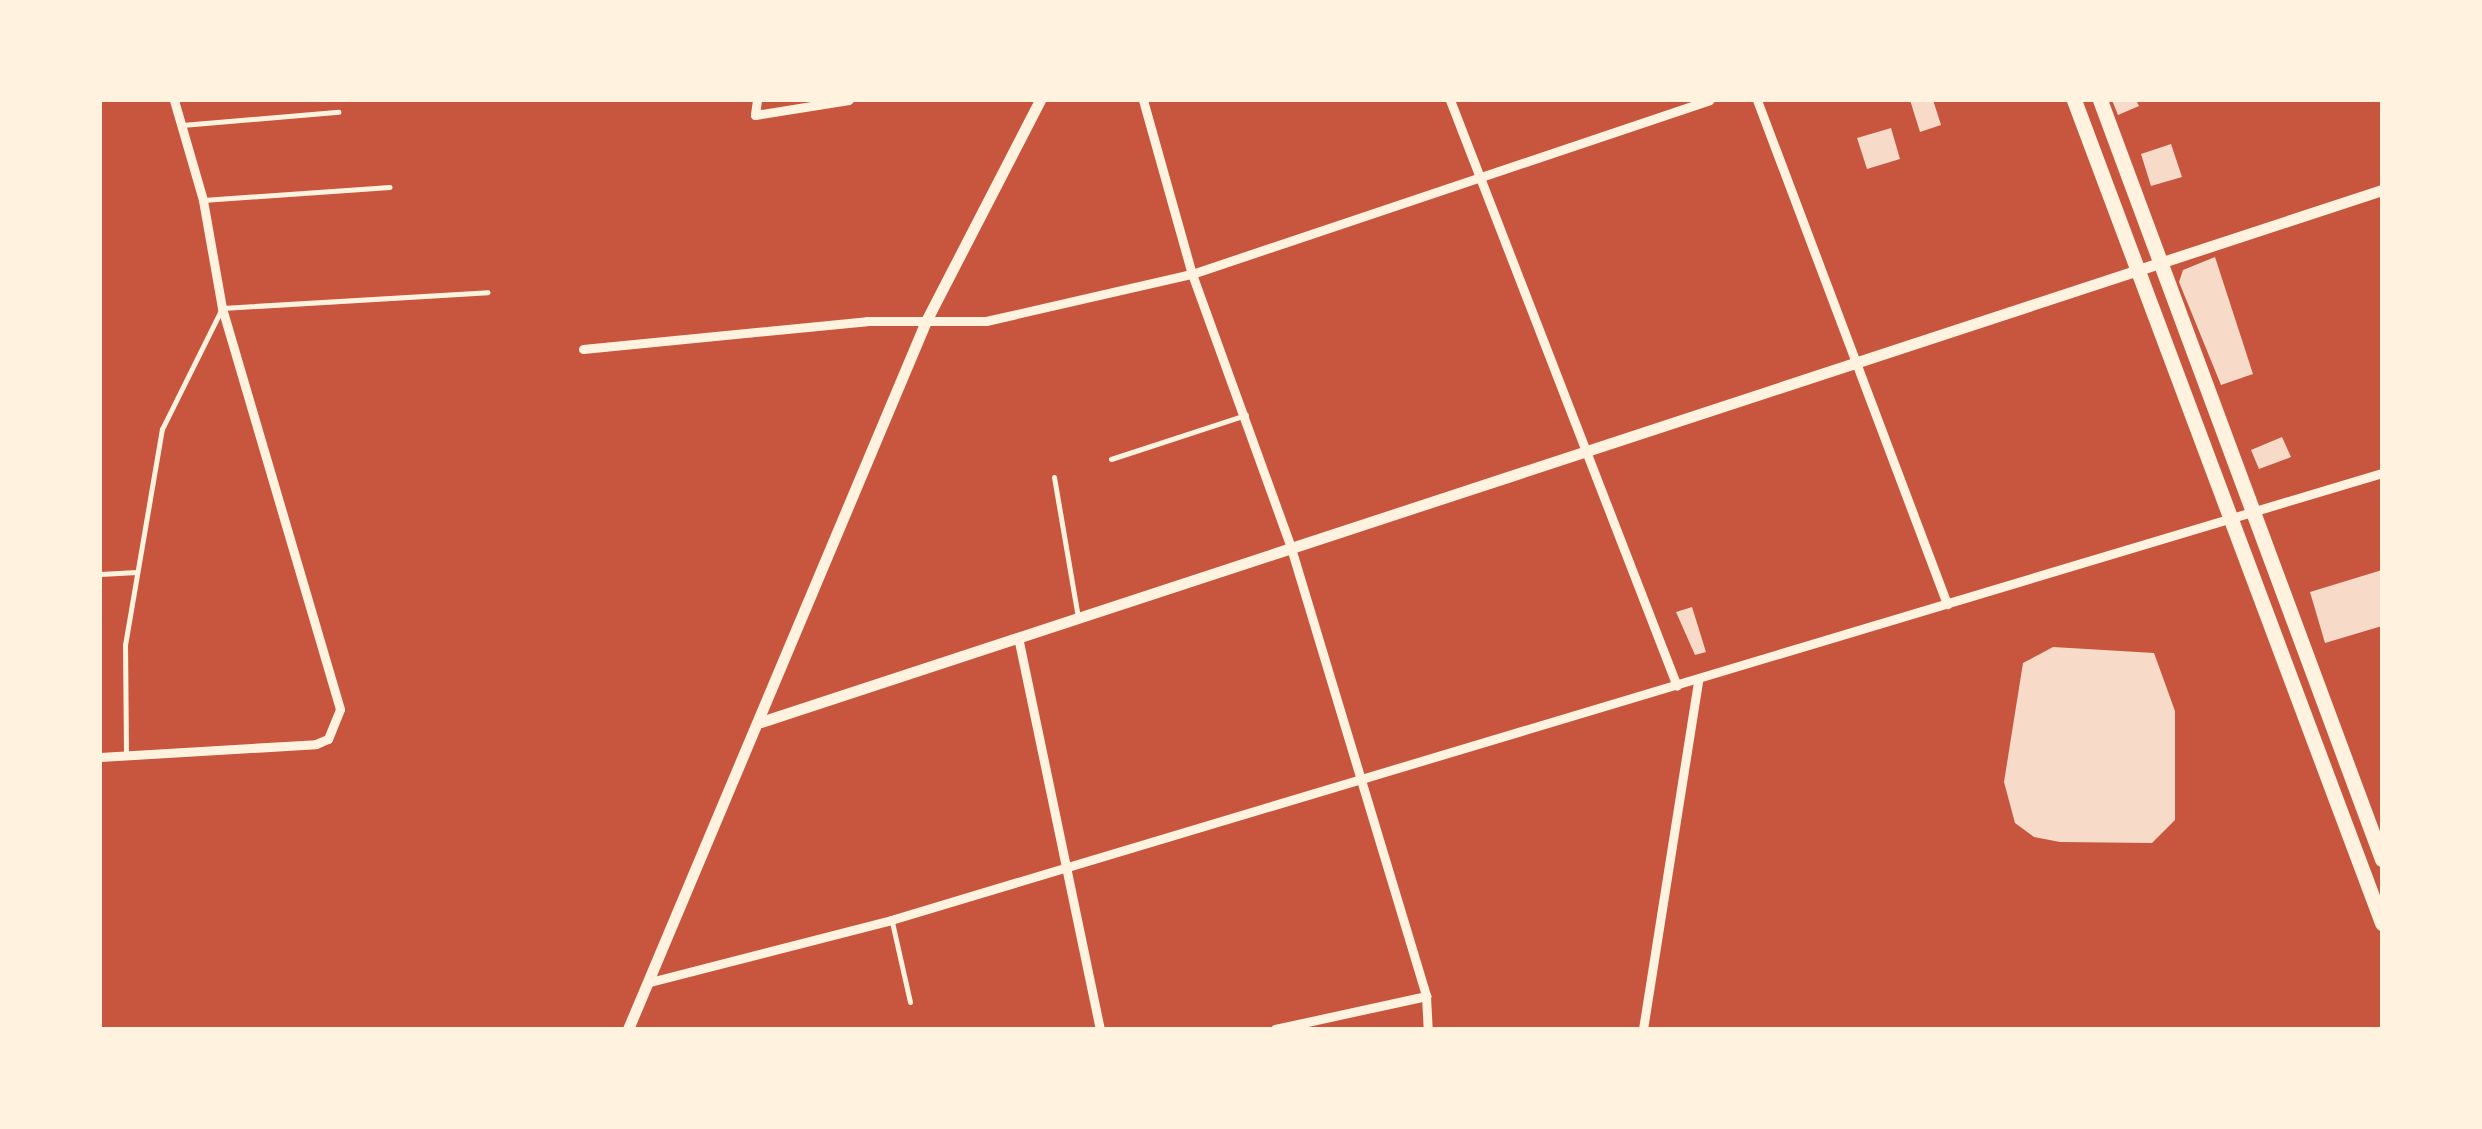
<!DOCTYPE html>
<html>
<head>
<meta charset="utf-8">
<style>
  body { margin:0 }
  #map { position:relative; width:2482px; height:1129px; overflow:hidden; background:#c8553d; font-family:Arial,sans-serif }
  div>[style] { position:absolute }
  .building>* { inset:0; background:#f7dbc8 }
  .service>* { height:5px; margin:-2.5px; padding:0 2.5px; transform-origin:2.5px; border-radius:2.5px; background:#fff3e0 }
  .minor>* { height:9px; margin:-4.5px; padding:0 4.5px; transform-origin:4.5px; border-radius:4.5px; background:#fff3e0 }
  .tertiary>* { height:11px; margin:-5.5px; padding:0 5.5px; transform-origin:5.5px; border-radius:5.5px; background:#fff3e0 }
  .trunk>* { height:15px; margin:-7.5px; padding:0 7.5px; transform-origin:7.5px; border-radius:7.5px; background:#fff3e0 }
  span { translate:-50% -50%; white-space:nowrap; text-align:center; line-height:1.15; -webkit-text-stroke:8px #fff3e0; paint-order:stroke }
  .frame { position:absolute; inset:0; border:102px solid #fff3e0; pointer-events:none }
</style>
</head>
<body>
<div id="map">
  <div class="building">
    <div style="clip-path:polygon(1910px 100px,1933px 100px,1941px 125px,1920px 132px)"></div>
    <div style="clip-path:polygon(2112px 100px,2136px 100px,2139px 106px,2118px 115px)"></div>
    <div style="clip-path:polygon(1891px 128px,1900px 159px,1867px 169px,1857px 138px)"></div>
    <div style="clip-path:polygon(2171px 144px,2182px 177px,2151px 186px,2141px 154px)"></div>
    <div style="clip-path:polygon(2215px 257px,2253px 374px,2221px 385px,2179px 282px,2183px 270px)"></div>
    <div style="clip-path:polygon(2282px 437px,2291px 457px,2259px 469px,2251px 450px)"></div>
    <div style="clip-path:polygon(2382px 570px,2382px 626px,2325px 643px,2310px 592px)"></div>
    <div style="clip-path:polygon(1692px 607px,1706px 652px,1695px 655px,1676px 612px)"></div>
    <div style="clip-path:polygon(2053px 647px,2154px 653px,2175px 711px,2175px 820px,2152px 843px,2060px 842px,2034px 837px,2015px 823px,2004px 782px,2023px 663px)"></div>
  </div>
  <div class="service">
    <div style="left:182px;top:125px;width:157px;rotate:-4.8deg"></div>
    <div style="left:203px;top:200px;width:187px;rotate:-4deg"></div>
    <div style="left:1111px;top:459px;width:142px;rotate:-18.1deg"></div>
    <div style="left:1054px;top:477px;width:142px;rotate:80.3deg"></div>
    <div style="left:100px;top:574px;width:37px;rotate:-3deg"></div>
    <div style="left:126px;top:754px;width:109px;rotate:-90.5deg"></div>
    <div style="left:125px;top:645px;width:219px;rotate:-80.3deg"></div>
    <div style="left:162px;top:429px;width:135px;rotate:-63.6deg"></div>
    <div style="left:222px;top:308px;width:266px;rotate:-3.4deg"></div>
    <div style="left:892px;top:922px;width:82px;rotate:77.3deg"></div>
  </div>
  <div class="minor">
    <div style="left:757px;top:100px;width:15px;rotate:98deg"></div>
    <div style="left:755px;top:115px;width:95px;rotate:-9.1deg"></div>
    <div style="left:1143px;top:100px;width:181px;rotate:74.3deg"></div>
    <div style="left:1192px;top:274px;width:291px;rotate:70.1deg"></div>
    <div style="left:1291px;top:548px;width:468px;rotate:73.2deg"></div>
    <div style="left:1426px;top:996px;width:33px;rotate:87deg"></div>
    <div style="left:1450px;top:100px;width:628px;rotate:68.83deg"></div>
    <div style="left:1757px;top:100px;width:539px;rotate:69.34deg"></div>
    <div style="left:583px;top:349px;width:285px;rotate:-5.6deg"></div>
    <div style="left:867px;top:321px;width:119px"></div>
    <div style="left:986px;top:321px;width:211px;rotate:-12.9deg"></div>
    <div style="left:1192px;top:274px;width:546px;rotate:-18.57deg"></div>
    <div style="left:1018px;top:637px;width:400px;rotate:78.2deg"></div>
    <div style="left:100px;top:757px;width:216px;rotate:-3.4deg"></div>
    <div style="left:316px;top:744px;width:13px;rotate:-23deg"></div>
    <div style="left:328px;top:739px;width:32px;rotate:-68deg"></div>
    <div style="left:340px;top:709px;width:418px;rotate:-106.4deg"></div>
    <div style="left:222px;top:308px;width:110px;rotate:-100deg"></div>
    <div style="left:203px;top:200px;width:104px;rotate:-106.2deg"></div>
    <div style="left:650px;top:982px;width:249px;rotate:-14.4deg"></div>
    <div style="left:891px;top:920px;width:1557px;rotate:-16.69deg"></div>
    <div style="left:1275px;top:1029px;width:155px;rotate:-12.3deg"></div>
    <div style="left:1643px;top:1029px;width:353px;rotate:-81deg"></div>
  </div>
  <div class="tertiary">
    <div style="left:761px;top:722px;width:1706px;rotate:-18.17deg"></div>
    <div style="left:628px;top:1029px;width:768px;rotate:-67.17deg"></div>
    <div style="left:926px;top:321px;width:249px;rotate:-62.7deg"></div>
  </div>
  <div class="trunk">
    <div style="left:2074px;top:100px;width:879px;rotate:69.48deg"></div>
    <div style="left:2100px;top:100px;width:810px;rotate:69.62deg"></div>
  </div>
  <div class="frame"></div>
</div>
</body>
</html>
